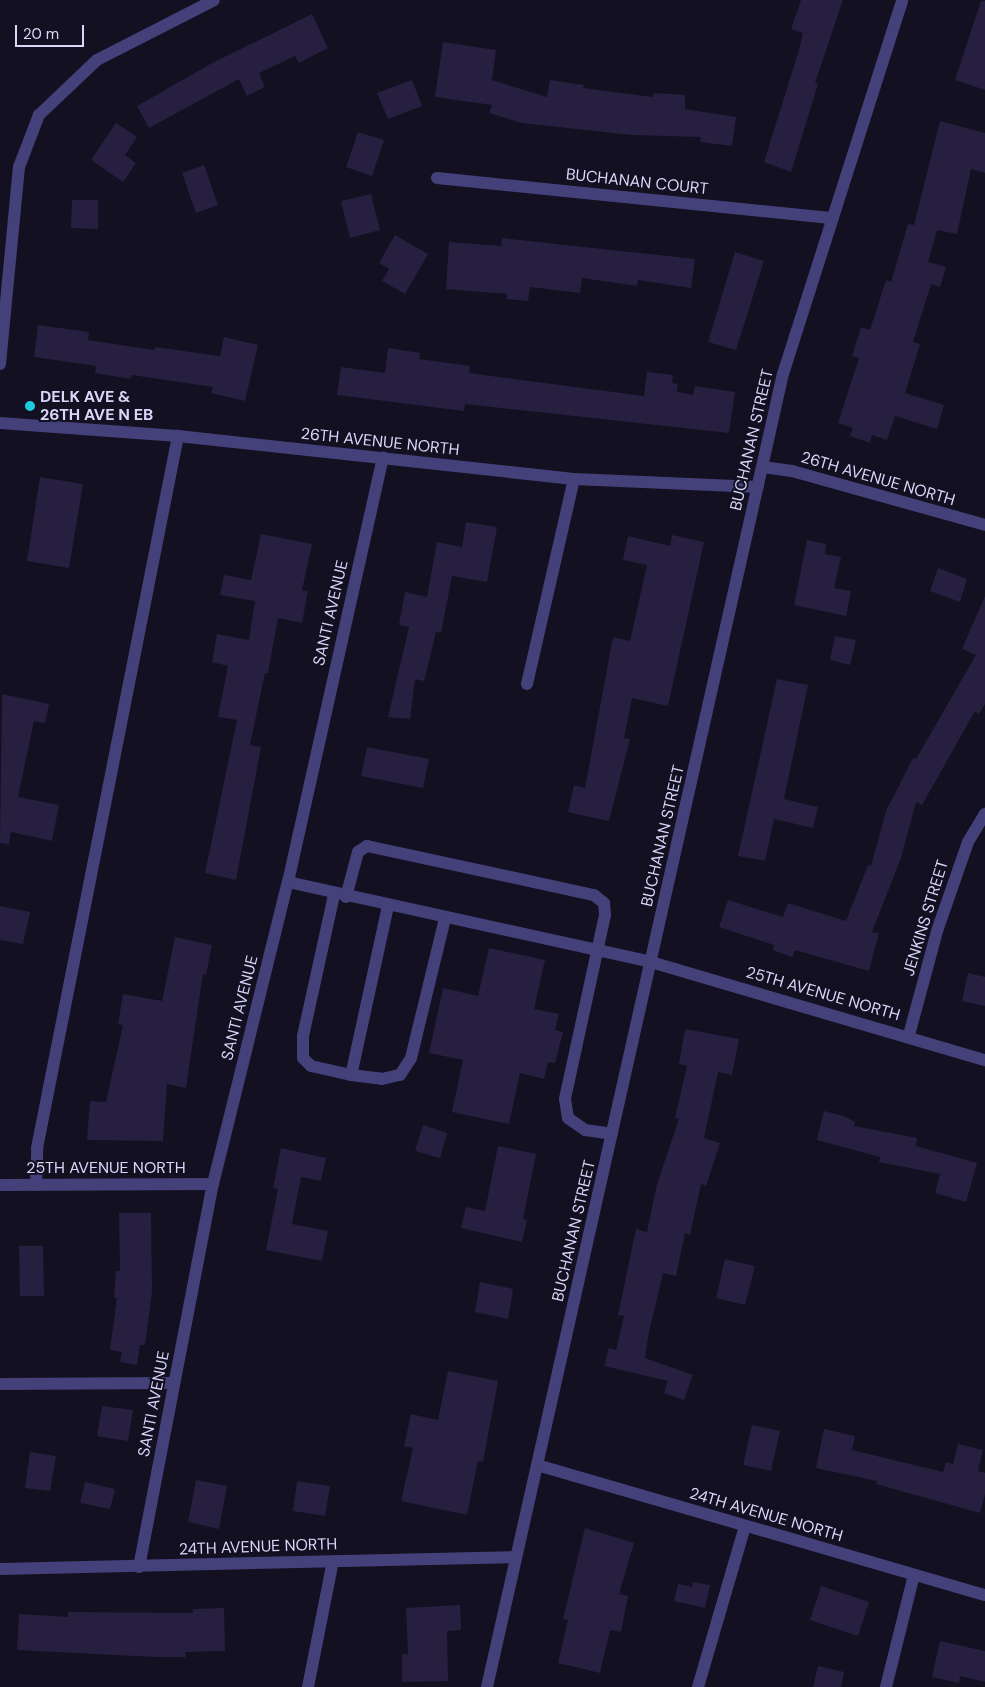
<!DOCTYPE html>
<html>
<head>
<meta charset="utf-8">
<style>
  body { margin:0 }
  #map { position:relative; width:985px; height:1687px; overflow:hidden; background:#131021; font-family:"DM Sans",sans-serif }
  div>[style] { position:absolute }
  .building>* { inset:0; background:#261f3f }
  .minor>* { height:12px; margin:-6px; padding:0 6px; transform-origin:6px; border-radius:6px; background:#44417a }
  .dots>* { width:14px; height:14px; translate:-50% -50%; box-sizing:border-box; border:2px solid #131021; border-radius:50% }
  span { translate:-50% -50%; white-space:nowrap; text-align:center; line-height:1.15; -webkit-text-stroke:4px #131021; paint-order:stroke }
  .street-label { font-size:16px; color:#dad6fa }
  .poi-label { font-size:16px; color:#dad6fa; font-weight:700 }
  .left { translate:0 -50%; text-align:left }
  .scale { position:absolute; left:15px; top:25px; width:69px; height:22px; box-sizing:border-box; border:2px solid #dad6fa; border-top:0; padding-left:6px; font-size:15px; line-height:18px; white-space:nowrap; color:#dad6fa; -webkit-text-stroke:4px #131021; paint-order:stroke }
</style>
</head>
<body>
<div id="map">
  <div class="building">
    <div style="clip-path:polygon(801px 0,843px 0,815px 83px,818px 84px,791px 172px,764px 162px,799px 50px,803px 33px,791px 29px)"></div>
    <div style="clip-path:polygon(981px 1px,985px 1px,985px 90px,955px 80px)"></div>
    <div style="clip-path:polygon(312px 14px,328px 48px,299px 63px,295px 56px,259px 73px,265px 87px,247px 96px,239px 79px,149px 128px,137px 106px,212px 63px)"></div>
    <div style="clip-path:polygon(443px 42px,496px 50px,492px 80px,547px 97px,550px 80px,584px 85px,583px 88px,653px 97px,654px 93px,685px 95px,685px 109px,736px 117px,732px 146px,700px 142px,701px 137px,632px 135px,521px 123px,489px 113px,492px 105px,435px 97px)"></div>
    <div style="clip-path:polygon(412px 80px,422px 106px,388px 119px,377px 93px)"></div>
    <div style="clip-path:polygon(940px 121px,985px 133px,985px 173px,971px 169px,957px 234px,937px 230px,928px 262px,946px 267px,940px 287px,931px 284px,913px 342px,920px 344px,905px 393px,944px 405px,937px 429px,895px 416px,887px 440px,872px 435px,870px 443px,850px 436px,853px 428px,838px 423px,859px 358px,852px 356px,861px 327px,870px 330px,886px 280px,891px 282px,908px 224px,914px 225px)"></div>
    <div style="clip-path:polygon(116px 123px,137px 137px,125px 155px,136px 163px,123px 182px,91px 160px)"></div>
    <div style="clip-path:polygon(358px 132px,384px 140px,372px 176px,346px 167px)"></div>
    <div style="clip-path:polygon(204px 165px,218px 205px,196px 213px,182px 173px)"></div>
    <div style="clip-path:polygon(371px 194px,380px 230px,350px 238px,341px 201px)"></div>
    <div style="clip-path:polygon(72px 200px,98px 200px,98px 229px,71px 228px)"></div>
    <div style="clip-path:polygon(395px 235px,428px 254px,405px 294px,382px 281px,389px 269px,379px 263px)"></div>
    <div style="clip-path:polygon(502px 238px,695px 259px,691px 288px,638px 280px,637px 286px,582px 278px,580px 293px,530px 287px,528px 301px,507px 299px,507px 294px,446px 289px,449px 242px,501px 246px)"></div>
    <div style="clip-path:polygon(735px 252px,764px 261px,736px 350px,708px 342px)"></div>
    <div style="clip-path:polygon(38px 325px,89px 332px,88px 340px,154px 350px,155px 347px,220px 356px,224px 337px,258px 345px,245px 401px,211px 393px,213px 387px,132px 375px,131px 379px,95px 373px,96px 366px,34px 357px)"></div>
    <div style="clip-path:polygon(388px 348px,420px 353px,419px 359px,470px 366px,469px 373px,644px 396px,647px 372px,673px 375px,672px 383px,678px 384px,677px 392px,693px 395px,695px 386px,735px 392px,729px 433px,465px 404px,464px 411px,337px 395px,341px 367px,385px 373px)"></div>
    <div style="clip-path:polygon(40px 477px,83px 484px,69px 568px,27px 561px)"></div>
    <div style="clip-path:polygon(466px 522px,497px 527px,487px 582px,452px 576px,441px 633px,436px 632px,424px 681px,415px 679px,410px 719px,388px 717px,409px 627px,399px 625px,405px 592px,427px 597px,437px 542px,462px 547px)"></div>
    <div style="clip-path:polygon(261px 534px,312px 544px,302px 590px,308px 591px,302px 623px,278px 618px,268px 673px,265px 673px,250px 745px,261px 747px,236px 880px,205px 873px,237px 720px,218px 717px,228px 666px,212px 662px,217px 634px,249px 640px,255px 601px,220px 595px,224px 575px,251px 580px)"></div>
    <div style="clip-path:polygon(672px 535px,704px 542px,668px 706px,632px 698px,624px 738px,630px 739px,609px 821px,568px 812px,574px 785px,585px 788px,613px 637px,630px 641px,647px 565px,623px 560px,628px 536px,670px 546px)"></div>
    <div style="clip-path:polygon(807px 540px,826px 544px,825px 554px,841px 557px,834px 588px,851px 591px,846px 616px,794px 605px)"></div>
    <div style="clip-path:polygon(938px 568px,967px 579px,960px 602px,930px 591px)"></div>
    <div style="clip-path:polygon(985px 596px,985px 704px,979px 714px,975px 711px,922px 805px,916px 802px,901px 858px,872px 932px,879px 933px,869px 971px,795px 950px,792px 957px,773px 950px,774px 945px,719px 927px,728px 900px,783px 917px,788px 903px,846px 921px,868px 865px,871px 866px,886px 811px,913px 758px,916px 759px,976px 655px,962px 649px)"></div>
    <div style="clip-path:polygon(835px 636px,856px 640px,850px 665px,830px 660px)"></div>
    <div style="clip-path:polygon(777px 679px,808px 685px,784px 799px,818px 807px,813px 828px,774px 819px,765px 861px,738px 856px)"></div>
    <div style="clip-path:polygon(2px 694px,49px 704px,45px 723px,34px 721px,18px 797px,59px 805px,52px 841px,11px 832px,9px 844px,0 843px)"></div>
    <div style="clip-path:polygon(367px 747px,429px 759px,423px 788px,361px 776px)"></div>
    <div style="clip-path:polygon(0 906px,30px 912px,23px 944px,0 940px)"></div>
    <div style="clip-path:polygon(175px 937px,212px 945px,206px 975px,203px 974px,186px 1088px,167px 1084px,163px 1141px,87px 1140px,90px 1101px,106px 1102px,123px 1025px,118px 1024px,123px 994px,162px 1001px)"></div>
    <div style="clip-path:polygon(489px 948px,545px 960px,534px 1009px,559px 1014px,555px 1030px,563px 1032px,555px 1063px,548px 1062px,544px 1079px,520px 1073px,509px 1124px,452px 1112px,463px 1060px,429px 1053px,443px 988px,478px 996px)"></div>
    <div style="clip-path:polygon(968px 973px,985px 977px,985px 1006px,962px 1001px)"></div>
    <div style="clip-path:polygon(685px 1029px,739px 1039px,732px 1075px,718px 1072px,704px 1138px,720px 1143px,706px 1186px,701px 1184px,690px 1235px,685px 1233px,676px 1276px,663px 1273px,648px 1337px,645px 1358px,693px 1375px,684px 1400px,664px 1393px,668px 1381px,604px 1366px,609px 1348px,616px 1350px,624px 1316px,618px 1315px,636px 1229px,647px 1232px,657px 1184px,679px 1119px,675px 1118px,687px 1066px,679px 1064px)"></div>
    <div style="clip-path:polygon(824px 1111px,844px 1116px,855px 1122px,854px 1126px,917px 1138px,916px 1146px,977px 1163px,966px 1202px,935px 1193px,940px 1174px,879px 1162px,880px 1157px,817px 1140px)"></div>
    <div style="clip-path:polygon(423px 1125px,447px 1133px,440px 1158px,415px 1151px)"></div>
    <div style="clip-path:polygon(498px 1146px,536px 1154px,523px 1219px,527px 1220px,522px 1242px,461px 1228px,466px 1207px,485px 1211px)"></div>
    <div style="clip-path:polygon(281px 1148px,326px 1158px,321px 1181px,301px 1177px,292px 1224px,328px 1231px,322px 1261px,266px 1250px,278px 1189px,273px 1188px)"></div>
    <div style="clip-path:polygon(119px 1213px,151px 1213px,152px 1292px,145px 1345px,140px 1345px,137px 1365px,120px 1362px,122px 1352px,110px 1350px,117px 1298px,114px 1298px,116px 1271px,120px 1271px)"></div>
    <div style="clip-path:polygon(19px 1246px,43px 1246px,44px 1296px,20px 1296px)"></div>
    <div style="clip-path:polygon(725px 1259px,755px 1266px,745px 1305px,716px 1298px)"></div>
    <div style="clip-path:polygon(480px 1282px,513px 1289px,508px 1319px,475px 1312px)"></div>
    <div style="clip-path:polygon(448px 1371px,498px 1381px,483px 1462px,478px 1461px,467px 1515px,401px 1501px,413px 1448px,404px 1446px,411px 1414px,438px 1420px)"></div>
    <div style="clip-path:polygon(102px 1406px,133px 1410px,128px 1441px,97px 1436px)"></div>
    <div style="clip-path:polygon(752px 1425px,780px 1431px,771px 1471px,743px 1465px)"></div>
    <div style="clip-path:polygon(824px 1429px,855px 1436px,852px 1450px,943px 1472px,946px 1462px,953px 1464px,958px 1444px,983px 1450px,978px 1471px,985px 1473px,985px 1494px,980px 1513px,876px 1484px,877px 1481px,816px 1468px)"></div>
    <div style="clip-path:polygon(30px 1452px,56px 1456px,50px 1491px,25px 1488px)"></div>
    <div style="clip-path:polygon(196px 1480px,227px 1486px,219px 1529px,188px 1522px)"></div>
    <div style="clip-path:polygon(297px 1481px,330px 1486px,325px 1516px,293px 1511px)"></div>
    <div style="clip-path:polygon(85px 1482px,115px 1489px,110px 1509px,80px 1503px)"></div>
    <div style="clip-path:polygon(585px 1528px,634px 1543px,619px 1594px,628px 1596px,621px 1632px,610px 1630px,600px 1673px,558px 1663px,568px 1620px,563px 1619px)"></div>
    <div style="clip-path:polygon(693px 1582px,710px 1585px,705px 1608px,674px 1601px,678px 1584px,692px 1587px)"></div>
    <div style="clip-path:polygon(821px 1586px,869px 1602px,858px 1636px,810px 1620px)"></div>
    <div style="clip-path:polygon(460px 1605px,461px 1630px,447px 1631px,448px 1681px,402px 1682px,402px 1654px,408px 1654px,406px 1608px)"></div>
    <div style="clip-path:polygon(224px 1608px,225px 1651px,185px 1652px,186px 1657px,155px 1657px,17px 1650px,19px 1614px,68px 1617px,68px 1612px,193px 1613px,193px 1609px)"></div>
    <div style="clip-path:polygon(940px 1641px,985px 1651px,985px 1682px,960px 1676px,959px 1683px,932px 1677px)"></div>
    <div style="clip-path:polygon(818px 1666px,844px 1672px,841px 1687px,813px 1687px)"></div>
  </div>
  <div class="minor">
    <div style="left:437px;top:178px;width:398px;rotate:5.8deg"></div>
    <div style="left:0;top:364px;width:198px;rotate:-84.5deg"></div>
    <div style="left:19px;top:167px;width:56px;rotate:-69deg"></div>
    <div style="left:39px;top:115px;width:80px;rotate:-43.5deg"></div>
    <div style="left:97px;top:60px;width:131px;rotate:-27.1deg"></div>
    <div style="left:0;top:423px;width:178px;rotate:4.2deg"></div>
    <div style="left:178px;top:436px;width:398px;rotate:6.2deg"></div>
    <div style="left:574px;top:479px;width:184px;rotate:2.5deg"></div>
    <div style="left:763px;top:467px;width:29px;rotate:8deg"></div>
    <div style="left:792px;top:471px;width:200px;rotate:15.6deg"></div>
    <div style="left:527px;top:684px;width:210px;rotate:-77.1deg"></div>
    <div style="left:288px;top:882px;width:372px;rotate:12.4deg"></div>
    <div style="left:651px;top:962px;width:348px;rotate:16.4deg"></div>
    <div style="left:334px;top:895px;width:144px;rotate:102.4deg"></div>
    <div style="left:303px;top:1036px;width:22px;rotate:90deg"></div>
    <div style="left:303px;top:1058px;width:11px;rotate:45deg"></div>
    <div style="left:311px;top:1066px;width:41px;rotate:12.7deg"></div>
    <div style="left:346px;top:897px;width:47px;rotate:-75.1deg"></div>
    <div style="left:358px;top:852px;width:11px;rotate:-34deg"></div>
    <div style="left:367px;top:846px;width:232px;rotate:12.2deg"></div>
    <div style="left:594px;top:895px;width:13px;rotate:39deg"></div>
    <div style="left:604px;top:903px;width:12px;rotate:85deg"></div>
    <div style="left:605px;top:915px;width:188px;rotate:102.3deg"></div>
    <div style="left:565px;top:1099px;width:19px;rotate:81deg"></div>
    <div style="left:568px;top:1118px;width:21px;rotate:35deg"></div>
    <div style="left:585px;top:1130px;width:27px;rotate:8deg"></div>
    <div style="left:388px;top:906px;width:173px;rotate:102.3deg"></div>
    <div style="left:351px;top:1075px;width:31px;rotate:7deg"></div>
    <div style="left:382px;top:1079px;width:18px;rotate:-13deg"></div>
    <div style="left:400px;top:1075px;width:20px;rotate:-57deg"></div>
    <div style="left:411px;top:1058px;width:144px;rotate:-76.3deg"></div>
    <div style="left:909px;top:1035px;width:108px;rotate:-74.9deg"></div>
    <div style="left:937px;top:931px;width:94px;rotate:-70.8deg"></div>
    <div style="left:968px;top:842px;width:33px;rotate:-59deg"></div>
    <div style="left:0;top:1185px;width:213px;rotate:-0.3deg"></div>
    <div style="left:36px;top:1185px;width:37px;rotate:-88deg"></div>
    <div style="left:37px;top:1148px;width:726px;rotate:-78.8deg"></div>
    <div style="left:0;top:1384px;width:174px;rotate:-0.3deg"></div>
    <div style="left:537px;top:1465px;width:466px;rotate:16.2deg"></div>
    <div style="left:139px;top:1567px;width:390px;rotate:-79.1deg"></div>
    <div style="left:213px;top:1184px;width:311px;rotate:-76.1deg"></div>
    <div style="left:288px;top:882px;width:435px;rotate:-77.4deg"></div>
    <div style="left:0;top:1569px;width:516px;rotate:-1.33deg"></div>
    <div style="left:308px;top:1687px;width:128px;rotate:-78.8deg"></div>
    <div style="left:487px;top:1687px;width:1346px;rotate:-77.3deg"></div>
    <div style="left:783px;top:374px;width:392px;rotate:-72.3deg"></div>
    <div style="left:698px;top:1687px;width:168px;rotate:-73.7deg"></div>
    <div style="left:886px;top:1687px;width:115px;rotate:-76deg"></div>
  </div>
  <div class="dots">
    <div style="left:30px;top:406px;background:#1dcade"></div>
  </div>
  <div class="street-label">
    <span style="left:637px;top:182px;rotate:6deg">BUCHANAN COURT</span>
    <span style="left:752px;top:440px;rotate:-77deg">BUCHANAN STREET</span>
    <span style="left:380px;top:442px;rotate:6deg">26TH AVENUE NORTH</span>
    <span style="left:878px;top:479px;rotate:16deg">26TH AVENUE NORTH</span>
    <span style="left:331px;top:613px;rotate:-77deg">SANTI AVENUE</span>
    <span style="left:663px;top:836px;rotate:-77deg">BUCHANAN STREET</span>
    <span style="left:926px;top:918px;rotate:-73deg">JENKINS STREET</span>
    <span style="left:823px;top:994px;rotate:16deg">25TH AVENUE NORTH</span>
    <span style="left:240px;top:1008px;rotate:-76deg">SANTI AVENUE</span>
    <span style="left:106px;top:1168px">25TH AVENUE NORTH</span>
    <span style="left:574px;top:1231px;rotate:-77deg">BUCHANAN STREET</span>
    <span style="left:154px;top:1404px;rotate:-79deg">SANTI AVENUE</span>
    <span style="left:766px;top:1515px;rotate:16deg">24TH AVENUE NORTH</span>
    <span style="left:258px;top:1547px;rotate:-2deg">24TH AVENUE NORTH</span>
  </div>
  <div class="poi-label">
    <span class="left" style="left:40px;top:406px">DELK AVE &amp;<br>26TH AVE N EB</span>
  </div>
  <div class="scale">20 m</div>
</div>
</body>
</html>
